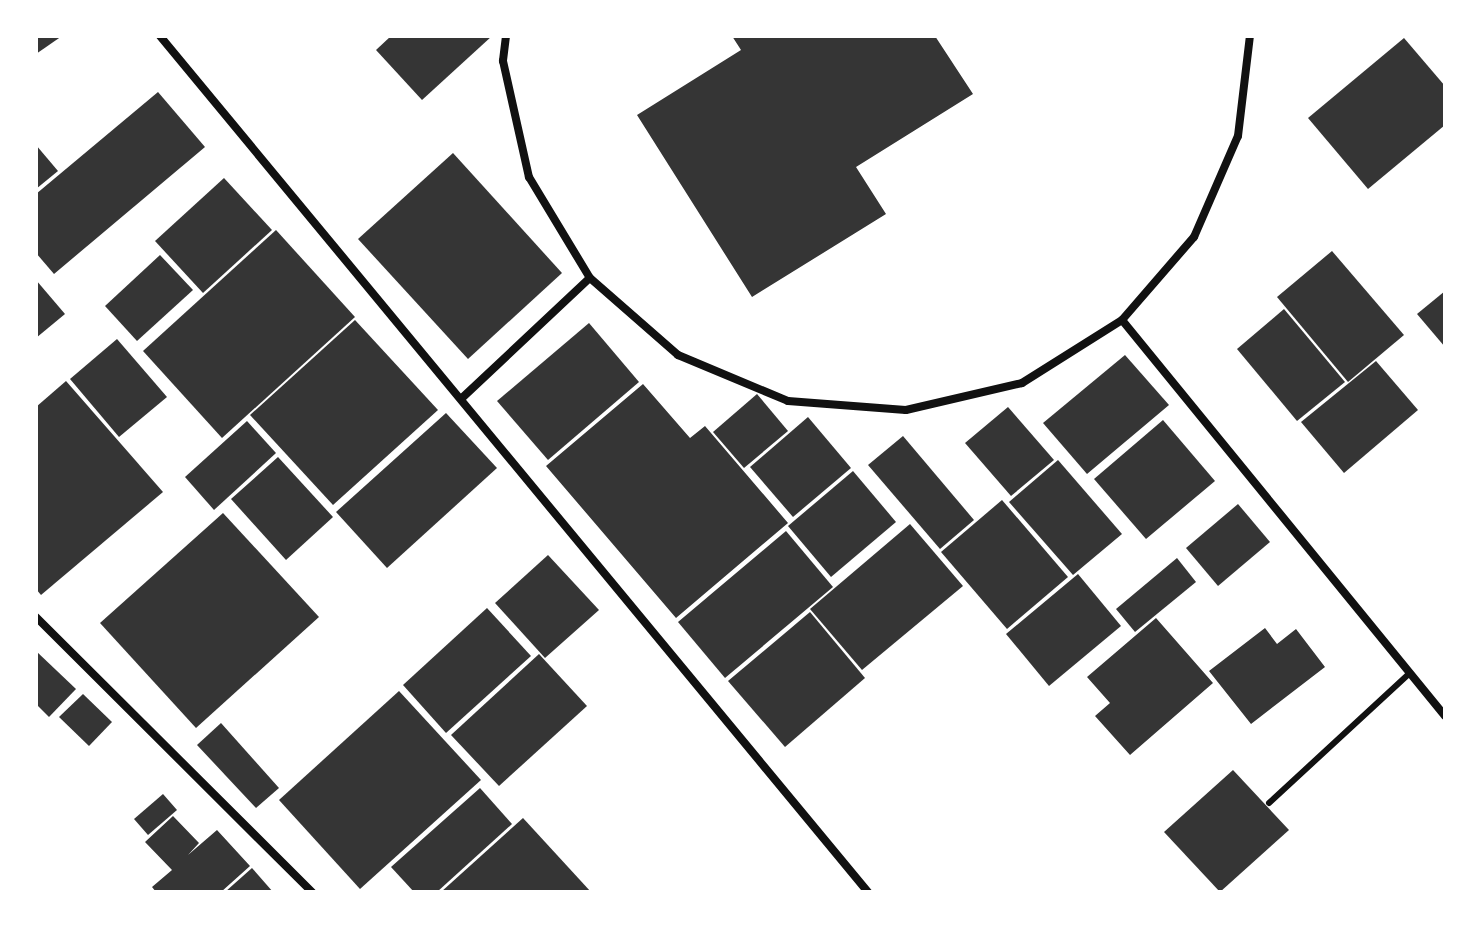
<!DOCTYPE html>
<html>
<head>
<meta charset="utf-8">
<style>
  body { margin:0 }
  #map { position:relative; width:1481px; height:928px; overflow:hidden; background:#fff; font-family:"Public Sans",sans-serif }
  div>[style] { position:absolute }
  .building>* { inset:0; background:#353535 }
  .service>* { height:6px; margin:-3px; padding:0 3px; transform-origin:3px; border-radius:3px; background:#111 }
  .minor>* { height:8px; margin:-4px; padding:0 4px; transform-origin:4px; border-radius:4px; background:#111 }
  span { translate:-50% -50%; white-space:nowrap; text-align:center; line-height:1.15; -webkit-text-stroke:8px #fff; paint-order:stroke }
  .frame { position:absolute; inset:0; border:38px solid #fff; pointer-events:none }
</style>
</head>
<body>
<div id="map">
  <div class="building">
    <div style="clip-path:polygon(36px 36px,62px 36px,36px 54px)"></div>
    <div style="clip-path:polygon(391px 36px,492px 36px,422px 100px,376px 50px)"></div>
    <div style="clip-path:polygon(732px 36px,935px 36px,973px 94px,856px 167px,886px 214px,752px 297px,637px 115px,741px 50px)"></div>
    <div style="clip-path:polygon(1404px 38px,1445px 86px,1445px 125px,1368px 189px,1308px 118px)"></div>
    <div style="clip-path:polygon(158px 92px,205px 147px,54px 274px,36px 253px,36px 194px)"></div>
    <div style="clip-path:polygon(36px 145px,58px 171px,36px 189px)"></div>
    <div style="clip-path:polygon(453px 153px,562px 273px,468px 359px,358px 239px)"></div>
    <div style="clip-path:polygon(224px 178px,272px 230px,203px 293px,155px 241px)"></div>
    <div style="clip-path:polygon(276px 230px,355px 317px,222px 438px,143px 351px)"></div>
    <div style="clip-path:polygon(1332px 251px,1404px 335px,1348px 382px,1277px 297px)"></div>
    <div style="clip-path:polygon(160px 255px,193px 290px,137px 341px,105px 306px)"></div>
    <div style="clip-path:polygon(36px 280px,65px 314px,36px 338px)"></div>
    <div style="clip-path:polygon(1445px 291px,1445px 347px,1417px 314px)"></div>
    <div style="clip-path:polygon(1284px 309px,1345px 382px,1297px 421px,1237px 349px)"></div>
    <div style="clip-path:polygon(355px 320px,438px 410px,333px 505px,250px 415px)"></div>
    <div style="clip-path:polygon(589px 323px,639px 382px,548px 460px,497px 401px)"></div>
    <div style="clip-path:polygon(117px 339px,167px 397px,119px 437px,70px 379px)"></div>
    <div style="clip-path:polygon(1125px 355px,1169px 405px,1087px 474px,1043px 423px)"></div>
    <div style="clip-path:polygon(1376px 361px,1418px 410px,1344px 473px,1301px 422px)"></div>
    <div style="clip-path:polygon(66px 381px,163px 492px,41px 595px,36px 589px,36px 407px)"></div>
    <div style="clip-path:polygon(643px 384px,690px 438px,705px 426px,788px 523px,676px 618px,546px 466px)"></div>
    <div style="clip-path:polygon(757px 394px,788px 431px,744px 468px,713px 432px)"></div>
    <div style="clip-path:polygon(1008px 407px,1054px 460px,1011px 496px,965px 443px)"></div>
    <div style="clip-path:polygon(446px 413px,497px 468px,387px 568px,336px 512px)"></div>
    <div style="clip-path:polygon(808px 417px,851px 468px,793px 517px,750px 467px)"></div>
    <div style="clip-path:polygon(1163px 420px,1215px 481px,1146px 539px,1094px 479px)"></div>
    <div style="clip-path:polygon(247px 421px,276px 453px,214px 510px,185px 477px)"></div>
    <div style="clip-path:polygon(903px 436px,974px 520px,940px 549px,868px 465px)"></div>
    <div style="clip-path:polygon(278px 457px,333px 517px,286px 560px,231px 499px)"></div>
    <div style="clip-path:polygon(1058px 460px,1122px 534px,1073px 575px,1009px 502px)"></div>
    <div style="clip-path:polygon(853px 471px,896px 522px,831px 577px,788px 526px)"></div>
    <div style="clip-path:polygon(1002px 500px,1068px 577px,1007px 629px,941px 552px)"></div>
    <div style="clip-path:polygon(1238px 504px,1270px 542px,1218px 586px,1186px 548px)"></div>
    <div style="clip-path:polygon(223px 513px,319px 617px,196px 728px,100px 623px)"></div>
    <div style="clip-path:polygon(910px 524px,963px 586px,862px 670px,810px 609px)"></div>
    <div style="clip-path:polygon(786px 531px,833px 587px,725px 678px,678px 622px)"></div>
    <div style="clip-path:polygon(548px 555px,599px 610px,545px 658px,495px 603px)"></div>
    <div style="clip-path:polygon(1177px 558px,1196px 582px,1135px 632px,1116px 609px)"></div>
    <div style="clip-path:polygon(1078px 574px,1121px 626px,1049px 686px,1006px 634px)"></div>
    <div style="clip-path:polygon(487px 608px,531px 656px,446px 733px,403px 685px)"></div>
    <div style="clip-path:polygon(810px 612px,865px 678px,785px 747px,728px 681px)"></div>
    <div style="clip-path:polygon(1156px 618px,1213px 683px,1130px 755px,1095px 716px,1110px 703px,1087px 677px)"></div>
    <div style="clip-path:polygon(1265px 628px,1277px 644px,1296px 629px,1325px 667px,1251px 724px,1209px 671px)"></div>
    <div style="clip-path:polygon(36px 651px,76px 689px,49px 717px,36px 704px)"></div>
    <div style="clip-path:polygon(539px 654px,587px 706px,499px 786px,451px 735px)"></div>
    <div style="clip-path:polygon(399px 691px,481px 780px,360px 889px,279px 800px)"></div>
    <div style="clip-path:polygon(83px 694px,112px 722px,89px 746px,59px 717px)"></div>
    <div style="clip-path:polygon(221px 723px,279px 788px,256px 808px,197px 745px)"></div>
    <div style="clip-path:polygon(1233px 770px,1289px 830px,1220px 892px,1164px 832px)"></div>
    <div style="clip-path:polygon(480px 788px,512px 824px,437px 892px,414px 892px,391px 867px)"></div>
    <div style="clip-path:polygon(163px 794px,177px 810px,148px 835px,134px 819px)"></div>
    <div style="clip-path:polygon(173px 816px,199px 843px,188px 855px,217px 830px,250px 866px,221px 892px,156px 892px,152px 887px,172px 870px,145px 842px)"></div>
    <div style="clip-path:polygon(523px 818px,591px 892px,441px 892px)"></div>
    <div style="clip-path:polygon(252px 868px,273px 892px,225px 892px)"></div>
  </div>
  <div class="service">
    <div style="left:1269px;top:803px;width:192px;rotate:-42.7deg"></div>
  </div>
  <div class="minor">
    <div style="left:160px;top:36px;width:1111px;rotate:50.41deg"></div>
    <div style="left:506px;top:36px;width:25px;rotate:97deg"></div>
    <div style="left:503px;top:61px;width:119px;rotate:77.4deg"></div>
    <div style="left:529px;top:177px;width:118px;rotate:58.9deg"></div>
    <div style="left:590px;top:278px;width:117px;rotate:41.2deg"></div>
    <div style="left:678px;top:355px;width:119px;rotate:22.7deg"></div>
    <div style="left:788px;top:401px;width:118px;rotate:4.4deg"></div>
    <div style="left:906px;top:410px;width:119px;rotate:-13.1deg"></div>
    <div style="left:1022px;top:383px;width:118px;rotate:-32.2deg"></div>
    <div style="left:1122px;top:320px;width:110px;rotate:-49.1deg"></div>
    <div style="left:1194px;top:237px;width:110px;rotate:-66.5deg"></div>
    <div style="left:1238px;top:136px;width:101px;rotate:-83.2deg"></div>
    <div style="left:1122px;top:320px;width:511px;rotate:50.8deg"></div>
    <div style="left:462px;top:398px;width:175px;rotate:-43.2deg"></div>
    <div style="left:36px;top:617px;width:390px;rotate:44.9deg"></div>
  </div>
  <div class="frame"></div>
</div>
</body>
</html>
